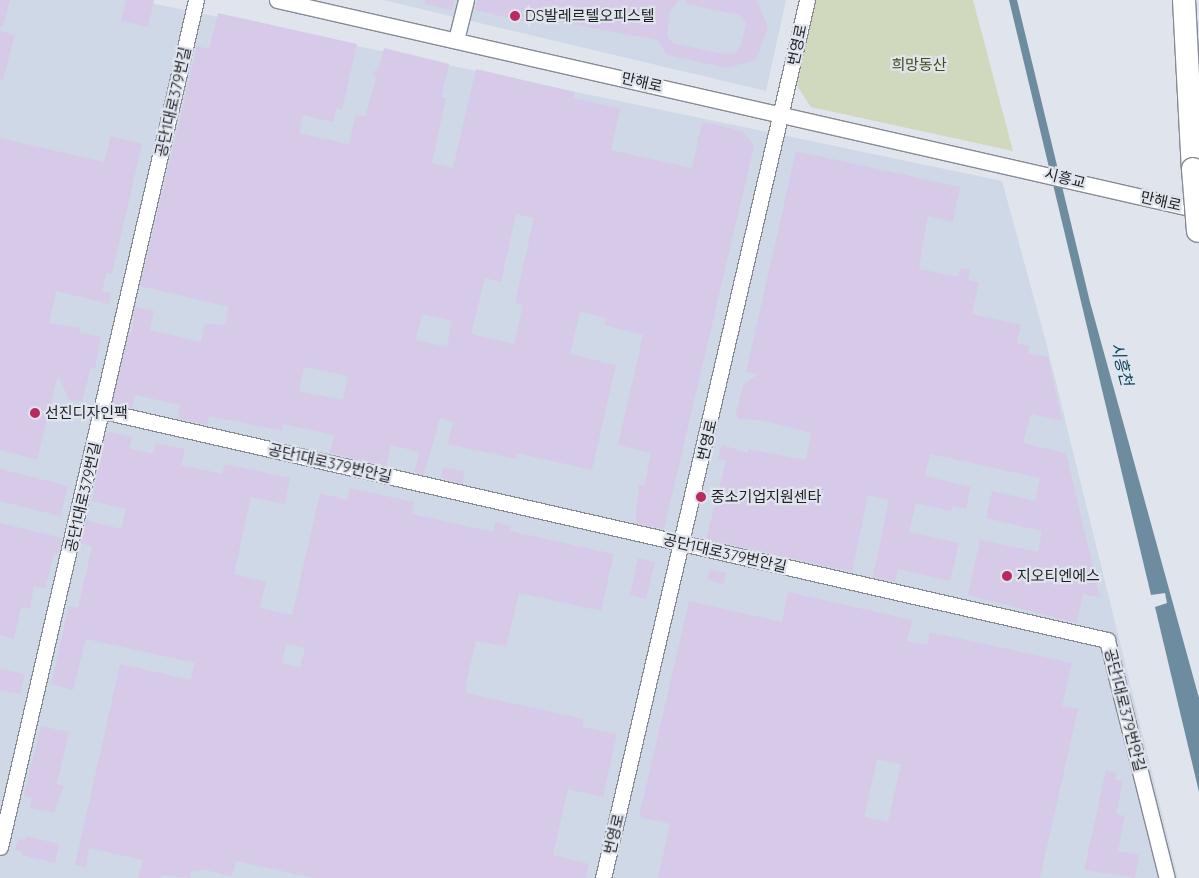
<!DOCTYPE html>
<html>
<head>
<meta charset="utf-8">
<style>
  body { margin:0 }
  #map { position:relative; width:1199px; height:878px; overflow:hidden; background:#e0e5ed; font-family:Quicksand,"Noto Sans KR",sans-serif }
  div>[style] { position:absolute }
  .built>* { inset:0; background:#cfd8e6 }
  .green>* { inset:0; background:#d0d8bd }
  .water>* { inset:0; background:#6d8ca0 }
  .building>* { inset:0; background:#d7c9e8 }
  .roads { filter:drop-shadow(1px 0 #868b92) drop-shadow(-1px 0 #868b92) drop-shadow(0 1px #868b92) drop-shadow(0 -1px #868b92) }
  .minor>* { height:15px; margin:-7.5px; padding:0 7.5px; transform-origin:7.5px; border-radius:7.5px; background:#fff }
  .highway>* { height:22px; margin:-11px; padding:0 11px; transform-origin:11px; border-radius:11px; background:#fff }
  .bridges { filter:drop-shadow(1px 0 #868b92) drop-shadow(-1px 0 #868b92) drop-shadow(0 1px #868b92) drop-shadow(0 -1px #868b92) }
  .highway-bridge>* { height:22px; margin:-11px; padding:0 11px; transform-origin:11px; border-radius:11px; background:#fff }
  .dots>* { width:14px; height:14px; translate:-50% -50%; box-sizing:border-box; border:2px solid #e0e5ed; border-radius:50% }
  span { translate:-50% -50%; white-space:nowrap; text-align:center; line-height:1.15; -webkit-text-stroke:4.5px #e0e5ed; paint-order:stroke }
  .poi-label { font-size:15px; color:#1f2023 }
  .left { translate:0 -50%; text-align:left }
  .street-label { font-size:15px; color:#1f2023 }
  .park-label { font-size:15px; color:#404d19 }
  .water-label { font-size:16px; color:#054461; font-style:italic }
</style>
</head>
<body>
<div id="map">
  <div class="built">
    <div style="clip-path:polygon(0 0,137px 0,1002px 181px,1047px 346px,1178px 878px,0 878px)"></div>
    <div style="clip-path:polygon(383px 0,786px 0,766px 91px)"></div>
  </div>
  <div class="green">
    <div style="clip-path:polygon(815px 0,973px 0,1013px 151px,811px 107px,797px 86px)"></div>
  </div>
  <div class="water">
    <div style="clip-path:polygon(1009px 0,1017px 0,1090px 302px,1199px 698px,1199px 792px,1155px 607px,1167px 603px,1165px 593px,1151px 595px)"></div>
  </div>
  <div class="building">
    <div style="clip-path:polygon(0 0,10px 0,3px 27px,0 27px)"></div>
    <div style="clip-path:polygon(126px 0,154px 0,148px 27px,121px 21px)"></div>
    <div style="clip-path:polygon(425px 0,454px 0,452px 10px,425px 4px)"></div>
    <div style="clip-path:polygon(478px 0,679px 0,670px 11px,667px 37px,673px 43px,723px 54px,735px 53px,741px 45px,746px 23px,739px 15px,686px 4px,686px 0,757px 0,768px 27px,756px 60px,726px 68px,667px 55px,657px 40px,529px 16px,527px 22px,475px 10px)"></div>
    <div style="clip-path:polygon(evenodd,218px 13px,357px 44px,342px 110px,336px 108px,333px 122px,303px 115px,299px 133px,349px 144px,356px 115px,365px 117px,376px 79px,372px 72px,378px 70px,384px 48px,449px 64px,441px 97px,446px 98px,432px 163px,453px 168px,476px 69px,575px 92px,573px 98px,620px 108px,611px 150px,692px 168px,702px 122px,743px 131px,754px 146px,664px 529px,635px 523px,639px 485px,644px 486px,651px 453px,618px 445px,643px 335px,604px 325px,606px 318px,595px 315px,580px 312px,570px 354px,616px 365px,592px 470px,517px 453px,516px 459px,448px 444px,453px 422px,440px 418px,424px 475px,414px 472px,420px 452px,391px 445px,386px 466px,330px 453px,334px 435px,283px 424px,282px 431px,209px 416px,207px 425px,178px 418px,180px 405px,135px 395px,132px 408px,112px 404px,128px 334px,131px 335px,135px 318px,132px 317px,135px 307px,154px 311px,150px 330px,201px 342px,205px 324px,225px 325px,229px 307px,140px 286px,197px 46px,209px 49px,218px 13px,516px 214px,534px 218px,515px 303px,523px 305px,514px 344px,471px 334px,485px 278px,501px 282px,516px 214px,218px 13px,422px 314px,452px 321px,447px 347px,416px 340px,422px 314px,218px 13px,304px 367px,348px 376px,343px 400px,299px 391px,304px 367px)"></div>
    <div style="clip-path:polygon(0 31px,15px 35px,3px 80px,0 79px)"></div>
    <div style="clip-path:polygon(111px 136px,142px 144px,112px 274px,107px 272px,102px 291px,111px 293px,109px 304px,56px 291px,49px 323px,80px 328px,79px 333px,101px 337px,95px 368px,91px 368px,82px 402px,69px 400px,58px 375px,37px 460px,0 450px,0 138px,104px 162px)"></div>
    <div style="clip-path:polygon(796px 151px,960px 187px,953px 222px,928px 216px,919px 269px,958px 277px,960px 268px,970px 270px,968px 280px,979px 282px,972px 314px,1021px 325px,1017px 343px,1029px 346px,1028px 353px,1048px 357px,1062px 421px,1031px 414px,1023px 443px,1066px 453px,1100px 597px,1083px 594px,1077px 623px,968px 595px,980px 540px,1038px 552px,1042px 531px,986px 518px,992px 491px,1035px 501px,1040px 478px,930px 454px,925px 476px,971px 487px,966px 509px,952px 506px,951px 511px,916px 503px,909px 532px,959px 543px,950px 581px,898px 569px,895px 582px,873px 577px,889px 500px,868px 495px,852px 572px,706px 539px,726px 461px,718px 459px,722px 445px,748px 453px,748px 449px,806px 460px,811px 433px,761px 420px,738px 419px,736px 414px,743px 385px,758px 374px,746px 372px)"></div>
    <div style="clip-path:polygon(evenodd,110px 432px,132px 437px,129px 448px,153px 454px,156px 443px,185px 449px,181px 465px,222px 474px,225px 464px,290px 478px,285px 504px,251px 497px,234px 574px,266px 582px,260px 608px,292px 615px,320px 493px,347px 500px,350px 488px,414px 502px,412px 514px,493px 532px,495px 522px,511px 526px,510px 531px,614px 554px,601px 611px,519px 593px,506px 647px,476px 641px,466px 684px,466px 693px,584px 719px,582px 727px,617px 734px,603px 797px,568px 789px,553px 855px,589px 864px,586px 878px,313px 878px,236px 861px,232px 876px,200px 869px,199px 872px,191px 870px,190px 878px,162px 875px,162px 878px,138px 878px,143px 860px,89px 848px,86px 867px,75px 865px,120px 664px,191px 680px,195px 663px,86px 639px,73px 690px,51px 684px,69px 606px,78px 608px,92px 546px,80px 543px,86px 520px,121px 529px,126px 509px,92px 501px,105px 436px,110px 432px,286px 644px,305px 648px,300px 668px,282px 663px,286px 644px)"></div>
    <div style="clip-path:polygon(443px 467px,464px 471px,463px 484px,441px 478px)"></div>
    <div style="clip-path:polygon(0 469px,68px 486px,60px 516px,0 501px)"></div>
    <div style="clip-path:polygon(0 523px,62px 538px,58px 554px,54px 553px,45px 589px,34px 586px,30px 609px,21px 607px,14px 639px,0 635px)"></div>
    <div style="clip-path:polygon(638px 558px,655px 562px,646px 599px,630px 595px)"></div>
    <div style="clip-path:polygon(710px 569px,726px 573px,724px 584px,708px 580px)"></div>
    <div style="clip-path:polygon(evenodd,788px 592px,912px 620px,907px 641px,927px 645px,930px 632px,1072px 663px,1062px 706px,1078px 709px,1040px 878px,658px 878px,670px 824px,639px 817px,689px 601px,782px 622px,788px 592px,877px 759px,901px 764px,888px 822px,864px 817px,877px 759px)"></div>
    <div style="clip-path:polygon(0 669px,25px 674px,20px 694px,0 690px)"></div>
    <div style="clip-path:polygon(41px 726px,69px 732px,57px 784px,64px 786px,54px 813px,30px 808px,32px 798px,24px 796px)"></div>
    <div style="clip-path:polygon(1106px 770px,1116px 772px,1115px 779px,1123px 781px,1116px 814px,1125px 816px,1118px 851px,1139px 855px,1135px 878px,1084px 870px)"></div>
    <div style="clip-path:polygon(26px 836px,60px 844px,55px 863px,22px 855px,22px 851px,15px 850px,18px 839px,25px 840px)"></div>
  </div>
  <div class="roads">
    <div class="minor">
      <div style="left:277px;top:0;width:946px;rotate:12.83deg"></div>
      <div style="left:456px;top:40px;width:41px;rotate:-76deg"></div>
      <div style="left:103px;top:411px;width:1030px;rotate:12.85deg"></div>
      <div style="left:1107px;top:640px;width:245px;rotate:75.9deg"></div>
      <div style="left:0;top:847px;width:869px;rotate:-76.97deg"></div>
      <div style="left:603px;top:878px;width:901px;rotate:-76.92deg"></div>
    </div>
    <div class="highway">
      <div style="left:1184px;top:0;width:169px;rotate:87deg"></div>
    </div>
  </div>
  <div class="bridges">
    <div class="highway-bridge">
      <div style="left:1193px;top:169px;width:62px;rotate:85.4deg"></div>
    </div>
  </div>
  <div class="dots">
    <div style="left:515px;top:16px;background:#b82b60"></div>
    <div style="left:35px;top:413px;background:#b82b60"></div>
    <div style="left:701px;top:497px;background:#b82b60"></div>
    <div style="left:1007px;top:576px;background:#b82b60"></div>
  </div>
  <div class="poi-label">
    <span class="left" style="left:525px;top:16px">DS발레르텔오피스텔</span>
    <span class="left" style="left:45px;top:413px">선진디자인팩</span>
    <span class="left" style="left:711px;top:497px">중소기업지원센타</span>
    <span class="left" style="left:1017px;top:576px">지오티엔에스</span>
  </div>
  <div class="street-label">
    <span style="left:797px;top:45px;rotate:-78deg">번영로</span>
    <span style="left:642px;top:82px;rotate:13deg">만해로</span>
    <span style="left:173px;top:102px;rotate:-77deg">공단1대로379번길</span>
    <span style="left:1065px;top:178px;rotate:14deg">시흥교</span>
    <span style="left:1161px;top:201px;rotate:13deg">만해로</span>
    <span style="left:707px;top:440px;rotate:-77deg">번영로</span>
    <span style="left:330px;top:463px;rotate:13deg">공단1대로379번안길</span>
    <span style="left:83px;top:497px;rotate:-77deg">공단1대로379번길</span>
    <span style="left:725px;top:553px;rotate:13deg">공단1대로379번안길</span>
    <span style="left:1125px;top:710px;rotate:76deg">공단1대로379번안길</span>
    <span style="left:614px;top:834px;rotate:-77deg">번영로</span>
  </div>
  <div class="park-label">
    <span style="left:919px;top:65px">희망동산</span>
  </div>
  <div class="water-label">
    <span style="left:1122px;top:364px;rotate:75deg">시흥천</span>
  </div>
</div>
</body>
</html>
